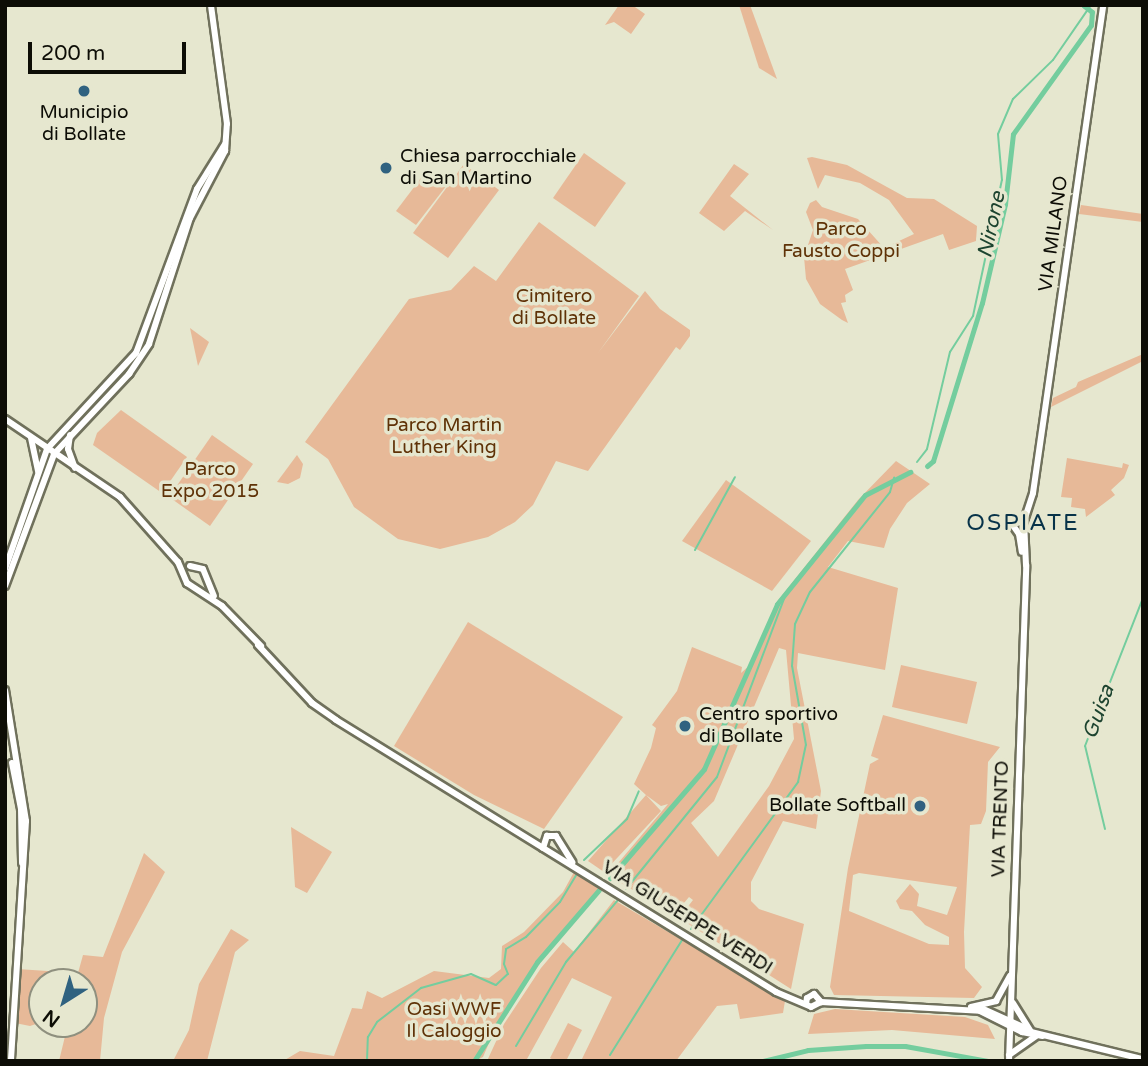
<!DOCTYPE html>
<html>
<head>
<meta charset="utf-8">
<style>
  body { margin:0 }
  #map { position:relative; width:1148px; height:1066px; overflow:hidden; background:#e6e7cf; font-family:"Varela Round",sans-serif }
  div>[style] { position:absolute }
  .green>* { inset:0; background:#e7b998 }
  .stream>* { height:2px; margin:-1px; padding:0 1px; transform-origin:1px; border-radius:1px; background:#74cd9e }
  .canal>* { height:5px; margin:-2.5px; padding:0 2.5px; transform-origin:2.5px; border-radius:2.5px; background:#74cd9e }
  .roads { filter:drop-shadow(2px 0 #70715c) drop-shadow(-2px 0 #70715c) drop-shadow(0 2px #70715c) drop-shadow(0 -2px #70715c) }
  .minor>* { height:6px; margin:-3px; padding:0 3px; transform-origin:3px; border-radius:3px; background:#fff }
  .dots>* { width:19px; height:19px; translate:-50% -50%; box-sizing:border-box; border:4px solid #e6e7cf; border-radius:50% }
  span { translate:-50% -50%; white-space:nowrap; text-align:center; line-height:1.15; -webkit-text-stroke:7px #e6e7cf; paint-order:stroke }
  .poi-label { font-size:19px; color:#0d0d06 }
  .left { translate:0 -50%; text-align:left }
  .right { translate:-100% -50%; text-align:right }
  .park-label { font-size:19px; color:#5f3207 }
  .street-label { font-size:19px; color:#0d0d06 }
  .water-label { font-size:21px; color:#1c432f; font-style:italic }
  .quarter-label { font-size:23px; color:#083349; letter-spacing:2px }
  .frame { position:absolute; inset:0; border:7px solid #0d0d06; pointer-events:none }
  .north { position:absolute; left:28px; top:968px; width:70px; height:70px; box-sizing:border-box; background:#e6e7cf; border:2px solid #8f907f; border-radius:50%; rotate:217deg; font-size:19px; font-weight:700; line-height:28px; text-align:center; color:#0d0d06 }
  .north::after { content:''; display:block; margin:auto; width:24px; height:32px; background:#306280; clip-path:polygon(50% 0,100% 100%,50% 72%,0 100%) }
  .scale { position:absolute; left:28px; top:42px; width:158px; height:32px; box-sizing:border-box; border:4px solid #0d0d06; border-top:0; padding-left:9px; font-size:21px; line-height:24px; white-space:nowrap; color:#0d0d06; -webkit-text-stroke:5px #e6e7cf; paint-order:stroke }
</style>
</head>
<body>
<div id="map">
  <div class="green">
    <div style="clip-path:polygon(619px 5px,632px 5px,645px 14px,631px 34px,614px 22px,605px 25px)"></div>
    <div style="clip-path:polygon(739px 5px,750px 5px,777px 79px,759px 68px)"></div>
    <div style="clip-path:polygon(584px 153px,626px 183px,595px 227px,553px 198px)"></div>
    <div style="clip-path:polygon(812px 157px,847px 165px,907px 198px,934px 199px,977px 226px,976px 241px,949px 250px,943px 234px,845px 269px,853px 290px,845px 295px,846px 302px,841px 303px,848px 323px,842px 320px,820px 304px,806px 279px,804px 257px,813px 230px,806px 212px,810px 203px,816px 200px,822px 207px,858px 219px,884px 248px,914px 234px,889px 200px,860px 183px,825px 175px,818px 189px,807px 158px)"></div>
    <div style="clip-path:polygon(464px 164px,499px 190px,448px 258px,413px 233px)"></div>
    <div style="clip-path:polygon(734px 164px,749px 174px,730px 196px,773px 230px,745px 211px,724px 231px,699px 213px)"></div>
    <div style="clip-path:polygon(427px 170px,447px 185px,416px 225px,396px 211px)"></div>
    <div style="clip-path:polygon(1081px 205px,1143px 214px,1143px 222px,1079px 214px)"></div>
    <div style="clip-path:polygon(539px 222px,639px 296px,598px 353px,645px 291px,660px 309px,690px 330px,690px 336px,680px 350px,676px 347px,588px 471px,556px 461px,533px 505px,515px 522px,488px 537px,440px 549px,398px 539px,354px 507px,328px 459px,305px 442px,409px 299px,451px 290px,474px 266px,496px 281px)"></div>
    <div style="clip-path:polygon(190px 328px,209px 342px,198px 366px)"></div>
    <div style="clip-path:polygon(1143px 354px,1143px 361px,1051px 407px,1053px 398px,1076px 387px,1078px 382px)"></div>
    <div style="clip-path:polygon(121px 410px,187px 457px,162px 493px,93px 445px,97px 433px)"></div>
    <div style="clip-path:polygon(212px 435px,253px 464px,210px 526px,169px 497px)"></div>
    <div style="clip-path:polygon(297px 455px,303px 464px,300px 478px,288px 484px,277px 482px)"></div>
    <div style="clip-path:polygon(1067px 458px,1122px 468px,1123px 463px,1129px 465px,1124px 478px,1111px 490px,1115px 495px,1086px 517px,1085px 509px,1071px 507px,1072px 498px,1061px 497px)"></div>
    <div style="clip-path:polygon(evenodd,896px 461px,930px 484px,907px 503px,890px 529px,884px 548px,848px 541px,828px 567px,898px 588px,885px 670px,798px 653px,797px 668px,821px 791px,816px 829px,783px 821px,751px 882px,751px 901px,759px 909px,804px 924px,791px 989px,679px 918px,693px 900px,689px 897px,674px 915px,608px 875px,668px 804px,661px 806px,646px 795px,661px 811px,604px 872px,588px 861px,646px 795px,634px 784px,651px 748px,656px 728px,652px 725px,677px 691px,692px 647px,742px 667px,741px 673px,750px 665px,776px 603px,858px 500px,896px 461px,779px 648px,786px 650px,794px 739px,769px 786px,718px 857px,691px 823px,714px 801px,779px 648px)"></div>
    <div style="clip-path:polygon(726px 480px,811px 541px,772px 591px,682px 541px)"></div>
    <div style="clip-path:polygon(468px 622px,623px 717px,544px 829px,474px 795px,394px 746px)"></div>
    <div style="clip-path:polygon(901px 665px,977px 682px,967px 724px,892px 707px)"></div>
    <div style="clip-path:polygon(evenodd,883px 715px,1000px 747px,988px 762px,986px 811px,981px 824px,970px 825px,964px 932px,965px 968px,982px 987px,974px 998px,834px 995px,830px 987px,848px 868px,870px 764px,879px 759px,871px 756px,883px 715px,859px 873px,957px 887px,947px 915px,917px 906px,919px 894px,910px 884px,896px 901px,900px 909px,912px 911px,925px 925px,949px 937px,949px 945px,929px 944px,849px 911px,853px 875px,859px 873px)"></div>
    <div style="clip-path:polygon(291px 827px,332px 852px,307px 893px,295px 887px)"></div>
    <div style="clip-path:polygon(144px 853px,165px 872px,122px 952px,104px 1018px,100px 1061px,59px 1061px,68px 1024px,84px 1024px,84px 982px,42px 982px,42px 1022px,30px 1026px,15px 1023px,17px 969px,78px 973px,83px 955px,103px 957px)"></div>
    <div style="clip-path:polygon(574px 872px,602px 890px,539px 964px,495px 1029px,483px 1057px,475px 1061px,283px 1061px,300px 1051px,334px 1056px,352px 1008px,362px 1009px,367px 991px,382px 998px,434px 971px,489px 978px,501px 969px,502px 946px,524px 932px,563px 892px)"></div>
    <div style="clip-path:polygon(614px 900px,785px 1001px,783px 1013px,740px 1019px,737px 1004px,717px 1006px,676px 1061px,581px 1061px,612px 997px,572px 978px,527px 1059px,487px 1061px,504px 1024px,541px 968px,563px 942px,574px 952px)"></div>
    <div style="clip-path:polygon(231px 929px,249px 940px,235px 952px,207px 1061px,173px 1061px,189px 1030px,199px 984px)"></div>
    <div style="clip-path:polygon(835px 1009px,965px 1017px,988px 1025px,995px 1039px,892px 1030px,808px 1034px,814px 1014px)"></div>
    <div style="clip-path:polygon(568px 1023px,582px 1030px,566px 1061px,555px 1061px,550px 1058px)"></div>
  </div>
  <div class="stream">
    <div style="left:917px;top:462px;width:16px;rotate:-52deg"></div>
    <div style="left:927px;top:449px;width:100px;rotate:-76.7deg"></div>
    <div style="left:950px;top:352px;width:43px;rotate:-57.4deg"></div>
    <div style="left:973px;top:316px;width:139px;rotate:-78deg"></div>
    <div style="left:1002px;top:180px;width:46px;rotate:-95deg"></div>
    <div style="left:998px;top:134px;width:38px;rotate:-67deg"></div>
    <div style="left:1013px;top:99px;width:56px;rotate:-44.3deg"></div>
    <div style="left:1053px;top:60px;width:67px;rotate:-55.4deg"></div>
    <div style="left:695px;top:550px;width:83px;rotate:-61.3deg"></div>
    <div style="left:1105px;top:829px;width:85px;rotate:-103.5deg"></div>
    <div style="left:1085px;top:746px;width:159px;rotate:-68.6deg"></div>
    <div style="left:584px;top:860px;width:59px;rotate:-43.6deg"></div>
    <div style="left:627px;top:819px;width:30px;rotate:-67deg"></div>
    <div style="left:626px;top:889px;width:144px;rotate:-50.9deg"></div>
    <div style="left:717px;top:777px;width:197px;rotate:-69.4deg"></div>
    <div style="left:1143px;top:926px;width:1px;rotate:90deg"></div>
    <div style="left:691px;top:929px;width:182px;rotate:-53.9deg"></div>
    <div style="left:798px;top:782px;width:38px;rotate:-78deg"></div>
    <div style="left:806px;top:745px;width:80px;rotate:-100deg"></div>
    <div style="left:792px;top:666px;width:42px;rotate:-85.9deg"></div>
    <div style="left:795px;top:624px;width:35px;rotate:-65deg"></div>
    <div style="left:810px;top:592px;width:128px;rotate:-51.3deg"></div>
    <div style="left:890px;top:492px;width:15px;rotate:-74deg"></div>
    <div style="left:516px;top:1046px;width:98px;rotate:-59.2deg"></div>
    <div style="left:566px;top:962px;width:81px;rotate:-50deg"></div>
    <div style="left:610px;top:1055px;width:136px;rotate:-57.9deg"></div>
    <div style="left:325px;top:1061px;width:6px"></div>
    <div style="left:367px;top:1061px;width:24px;rotate:-88deg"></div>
    <div style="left:368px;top:1037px;width:17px;rotate:-59deg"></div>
    <div style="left:377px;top:1022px;width:56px;rotate:-37.7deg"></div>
    <div style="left:421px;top:988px;width:52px;rotate:-15.6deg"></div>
    <div style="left:471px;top:974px;width:27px;rotate:24deg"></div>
    <div style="left:496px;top:985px;width:16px;rotate:-43deg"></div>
    <div style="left:508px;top:974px;width:11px;rotate:-112deg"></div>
    <div style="left:504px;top:964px;width:15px;rotate:-82deg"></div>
    <div style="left:506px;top:949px;width:23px;rotate:-31deg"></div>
    <div style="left:526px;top:937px;width:49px;rotate:-45.8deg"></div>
    <div style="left:560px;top:902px;width:31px;rotate:-59deg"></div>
  </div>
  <div class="canal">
    <div style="left:927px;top:466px;width:8px;rotate:-40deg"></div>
    <div style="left:933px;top:461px;width:165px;rotate:-72.8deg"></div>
    <div style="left:982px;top:303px;width:102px;rotate:-76.9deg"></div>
    <div style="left:1005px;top:204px;width:70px;rotate:-83.5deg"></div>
    <div style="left:1013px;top:134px;width:134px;rotate:-54.4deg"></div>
    <div style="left:1091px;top:25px;width:13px;rotate:-86deg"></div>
    <div style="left:1092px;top:12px;width:11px;rotate:-142deg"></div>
    <div style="left:610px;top:878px;width:144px;rotate:-49.2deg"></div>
    <div style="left:704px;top:769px;width:180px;rotate:-66.1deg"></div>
    <div style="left:777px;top:604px;width:140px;rotate:-51.1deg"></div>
    <div style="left:865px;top:495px;width:51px;rotate:-27.1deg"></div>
    <div style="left:474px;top:1061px;width:117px;rotate:-57.5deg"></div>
    <div style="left:537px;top:962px;width:95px;rotate:-49.3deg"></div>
    <div style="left:763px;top:1061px;width:46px;rotate:-13.7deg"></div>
    <div style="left:808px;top:1050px;width:58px;rotate:-3.9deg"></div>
    <div style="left:866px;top:1046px;width:39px"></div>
    <div style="left:905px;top:1046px;width:84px;rotate:10.2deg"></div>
  </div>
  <div class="roads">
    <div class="minor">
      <div style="left:5px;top:419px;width:139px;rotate:34.1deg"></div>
      <div style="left:120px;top:497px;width:87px;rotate:48.3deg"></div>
      <div style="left:178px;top:562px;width:23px;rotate:67deg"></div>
      <div style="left:187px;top:583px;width:42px;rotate:33.3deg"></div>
      <div style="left:222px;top:606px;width:56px;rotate:45.7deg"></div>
      <div style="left:70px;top:435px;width:14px;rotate:98deg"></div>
      <div style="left:68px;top:449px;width:20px;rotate:70deg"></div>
      <div style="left:31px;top:438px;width:35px;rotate:78deg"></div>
      <div style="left:1024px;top:521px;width:29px;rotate:-72deg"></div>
      <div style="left:1033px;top:493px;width:493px;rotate:-81.8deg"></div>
      <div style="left:1019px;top:534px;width:18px;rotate:81deg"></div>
      <div style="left:1019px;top:534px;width:12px;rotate:-125deg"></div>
      <div style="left:1012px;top:524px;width:12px;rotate:-14deg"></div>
      <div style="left:190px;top:566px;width:13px;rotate:13deg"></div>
      <div style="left:203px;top:569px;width:29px;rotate:68deg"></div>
      <div style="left:5px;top:569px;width:127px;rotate:-70.7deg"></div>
      <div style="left:47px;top:449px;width:131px;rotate:-47.2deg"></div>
      <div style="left:136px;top:353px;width:175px;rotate:-69.6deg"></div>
      <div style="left:197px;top:189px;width:53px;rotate:-58.1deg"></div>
      <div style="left:5px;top:586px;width:141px;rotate:-69.6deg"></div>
      <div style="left:54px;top:454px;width:110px;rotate:-46.8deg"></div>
      <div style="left:129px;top:374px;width:36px;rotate:-56deg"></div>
      <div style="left:149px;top:344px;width:133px;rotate:-72deg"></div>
      <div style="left:190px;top:218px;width:76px;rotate:-62.4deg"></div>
      <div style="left:225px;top:151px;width:27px;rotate:-86deg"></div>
      <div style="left:227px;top:124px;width:120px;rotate:-97.7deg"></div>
      <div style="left:258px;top:645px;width:79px;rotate:47deg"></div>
      <div style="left:312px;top:703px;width:29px;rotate:35deg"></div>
      <div style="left:336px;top:720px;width:517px;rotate:31.72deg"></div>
      <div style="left:776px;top:992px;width:38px;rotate:23deg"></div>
      <div style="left:811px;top:1007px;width:11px;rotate:-27deg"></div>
      <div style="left:5px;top:690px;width:133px;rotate:80.9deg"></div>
      <div style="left:26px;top:821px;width:240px;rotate:93.6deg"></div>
      <div style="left:12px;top:763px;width:47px;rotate:78.9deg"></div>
      <div style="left:21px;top:809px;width:54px;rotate:88.9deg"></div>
      <div style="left:543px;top:848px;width:13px;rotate:-72deg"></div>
      <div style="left:547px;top:836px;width:9px"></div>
      <div style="left:556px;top:836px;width:31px;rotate:58deg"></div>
      <div style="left:821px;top:1002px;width:159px;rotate:3.2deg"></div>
      <div style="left:980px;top:1011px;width:47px;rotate:26.6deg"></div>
      <div style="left:1022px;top:1032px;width:21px;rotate:11deg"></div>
      <div style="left:1013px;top:1003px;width:34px;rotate:58deg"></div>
      <div style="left:1031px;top:1032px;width:115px;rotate:13.6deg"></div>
      <div style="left:806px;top:1004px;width:6px;rotate:-81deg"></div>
      <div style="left:807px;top:998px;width:8px;rotate:-30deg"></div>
      <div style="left:814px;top:994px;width:11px;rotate:49deg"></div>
      <div style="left:971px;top:1007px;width:26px;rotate:-13deg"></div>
      <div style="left:996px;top:1001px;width:29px;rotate:-61deg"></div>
      <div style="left:981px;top:1008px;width:48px;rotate:24.4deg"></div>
      <div style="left:1009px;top:1055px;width:33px;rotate:-35deg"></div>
      <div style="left:1009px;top:1061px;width:496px;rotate:-88deg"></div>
      <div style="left:1026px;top:565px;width:44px;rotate:-92.6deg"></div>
    </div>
  </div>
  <div class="dots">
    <div style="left:84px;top:91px;background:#306280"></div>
    <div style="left:386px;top:168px;background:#306280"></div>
    <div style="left:685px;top:726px;background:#306280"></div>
    <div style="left:920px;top:806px;background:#306280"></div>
  </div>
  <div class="poi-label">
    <span style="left:84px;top:124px">Municipio<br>di Bollate</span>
    <span class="left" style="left:400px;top:168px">Chiesa parrocchiale<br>di San Martino</span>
    <span class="left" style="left:699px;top:726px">Centro sportivo<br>di Bollate</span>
    <span class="right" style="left:906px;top:806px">Bollate Softball</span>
  </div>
  <div class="park-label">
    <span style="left:841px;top:241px">Parco<br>Fausto Coppi</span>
    <span style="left:554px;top:308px">Cimitero<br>di Bollate</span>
    <span style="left:444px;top:437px">Parco Martin<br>Luther King</span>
    <span style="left:210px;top:481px">Parco<br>Expo 2015</span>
    <span style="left:454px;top:1021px">Oasi WWF<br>Il Caloggio</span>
  </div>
  <div class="street-label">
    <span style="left:1054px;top:234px;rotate:-82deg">VIA MILANO</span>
    <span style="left:1001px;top:819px;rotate:-88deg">VIA TRENTO</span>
    <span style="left:687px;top:918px;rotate:32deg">VIA GIUSEPPE VERDI</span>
  </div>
  <div class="water-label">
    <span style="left:992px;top:225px;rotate:-78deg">Nirone</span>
    <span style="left:1099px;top:712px;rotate:-70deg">Guisa</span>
  </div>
  <div class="quarter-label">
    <span style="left:1023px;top:523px">OSPIATE</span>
  </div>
  <div class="frame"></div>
  <div class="north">N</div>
  <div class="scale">200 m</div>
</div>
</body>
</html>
